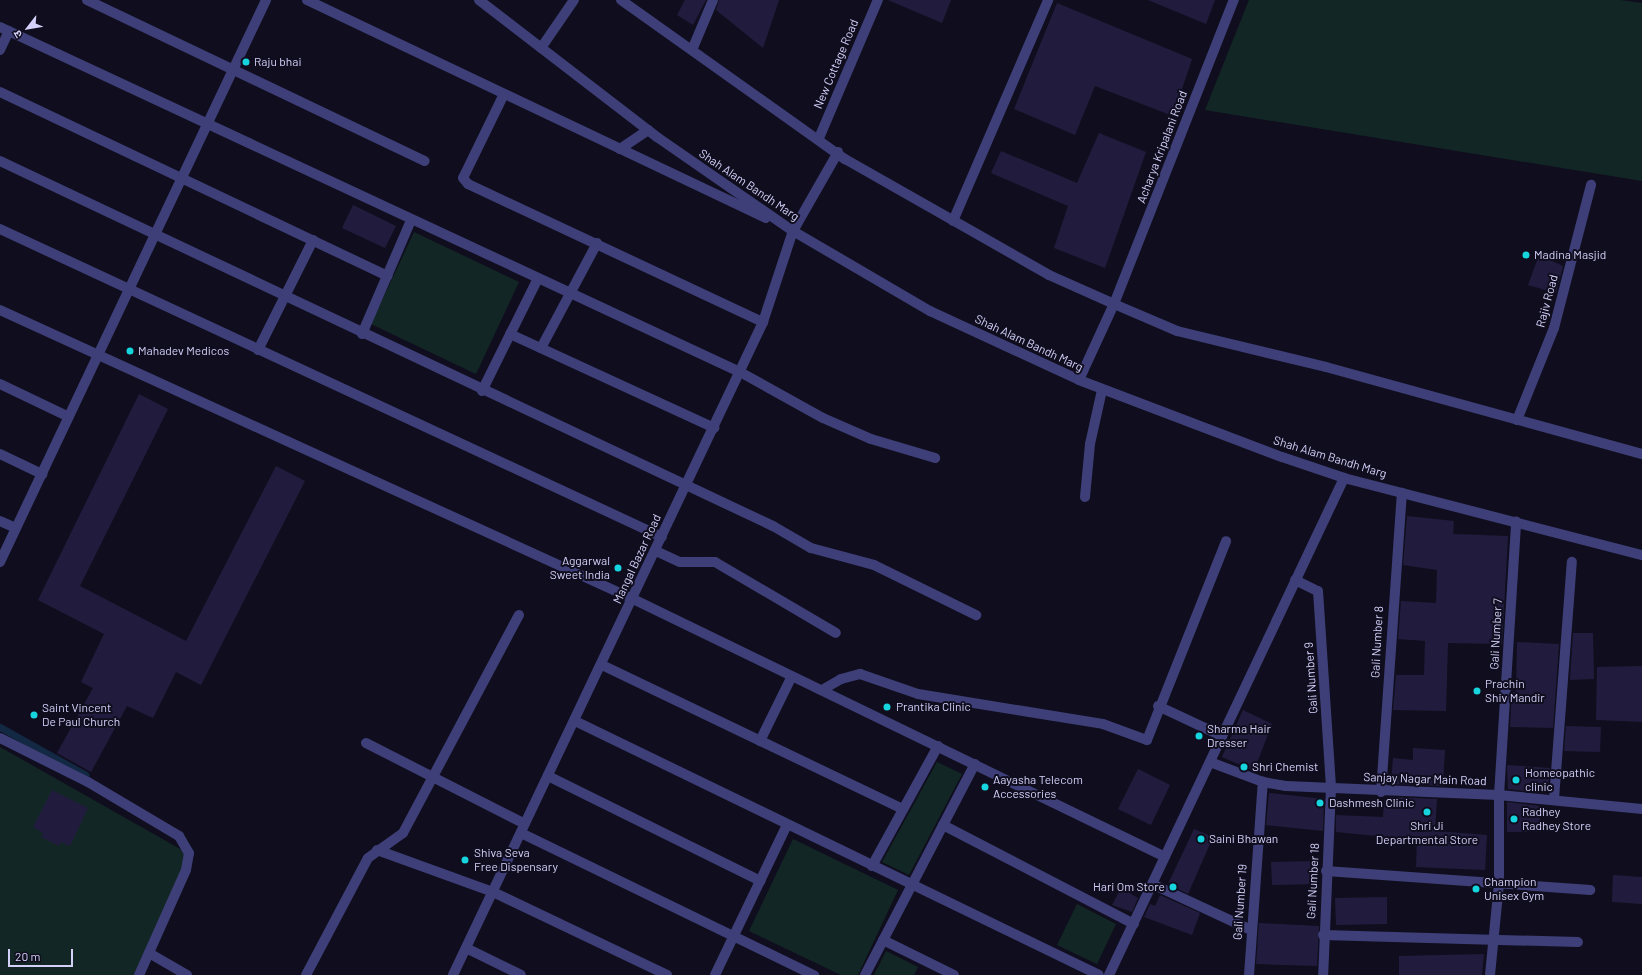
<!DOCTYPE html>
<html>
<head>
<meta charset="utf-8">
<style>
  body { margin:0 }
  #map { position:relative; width:1642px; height:975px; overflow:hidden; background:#100e1e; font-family:Barlow,"Noto Sans Devanagari",sans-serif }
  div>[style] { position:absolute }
  .green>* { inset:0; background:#122725 }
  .stream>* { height:7px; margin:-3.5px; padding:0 3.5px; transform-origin:3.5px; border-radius:3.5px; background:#132842 }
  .building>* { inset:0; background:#211c3d }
  .minor>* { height:10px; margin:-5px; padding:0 5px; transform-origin:5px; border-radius:5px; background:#3e3f78 }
  .dots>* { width:11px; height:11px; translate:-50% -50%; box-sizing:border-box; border:2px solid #100e1e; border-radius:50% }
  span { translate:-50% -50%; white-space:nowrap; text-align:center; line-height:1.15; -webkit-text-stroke:4px #100e1e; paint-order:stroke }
  .poi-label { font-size:12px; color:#d3d0fa }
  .left { translate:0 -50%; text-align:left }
  .right { translate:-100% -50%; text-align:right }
  .street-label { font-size:12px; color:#d3d0fa }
  .north { position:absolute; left:8px; top:8px; width:40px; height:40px; -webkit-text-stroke:3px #100e1e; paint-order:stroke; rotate:239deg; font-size:11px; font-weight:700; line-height:16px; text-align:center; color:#d3d0fa }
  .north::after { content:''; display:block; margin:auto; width:14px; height:18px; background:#d3d0fa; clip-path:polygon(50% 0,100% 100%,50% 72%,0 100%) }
  .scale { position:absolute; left:8px; top:949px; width:65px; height:18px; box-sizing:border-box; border:2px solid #d3d0fa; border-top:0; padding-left:5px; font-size:12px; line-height:14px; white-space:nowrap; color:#d3d0fa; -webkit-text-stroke:3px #100e1e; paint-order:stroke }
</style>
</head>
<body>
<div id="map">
  <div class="green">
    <div style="clip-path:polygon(1249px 0,1620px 0,1642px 3px,1642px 181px,1205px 110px)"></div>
    <div style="clip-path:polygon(414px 232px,519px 282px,476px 374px,371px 324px)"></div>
    <div style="clip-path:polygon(0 747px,189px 854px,140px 975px,0 975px)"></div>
    <div style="clip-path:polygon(937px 762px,962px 774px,909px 875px,882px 862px)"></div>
    <div style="clip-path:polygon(793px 839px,898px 890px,858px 975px,841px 975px,749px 931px)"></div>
    <div style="clip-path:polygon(1077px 904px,1116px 924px,1097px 964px,1057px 945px)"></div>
    <div style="clip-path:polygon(886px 951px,918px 967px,914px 975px,874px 975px)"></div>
  </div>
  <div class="stream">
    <div style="left:0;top:727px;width:98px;rotate:29.2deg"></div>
  </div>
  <div class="building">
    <div style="clip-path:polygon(685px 0,706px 0,693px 25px,677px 15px)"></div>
    <div style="clip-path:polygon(719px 0,779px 0,763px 48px,716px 10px)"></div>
    <div style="clip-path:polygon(888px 0,951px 0,942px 23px)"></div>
    <div style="clip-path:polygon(1148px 0,1215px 0,1206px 24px)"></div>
    <div style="clip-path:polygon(1057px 3px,1192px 59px,1173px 116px,1095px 86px,1075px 135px,1014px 109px)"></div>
    <div style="clip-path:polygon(1099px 133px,1146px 152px,1105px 268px,1054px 248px,1068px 206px,991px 173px,1001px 151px,1077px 183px)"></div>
    <div style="clip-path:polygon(353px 205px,396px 226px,385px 248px,342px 228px)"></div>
    <div style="clip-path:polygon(1539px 255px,1563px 266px,1556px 293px,1528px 285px)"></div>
    <div style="clip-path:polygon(139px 394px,168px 409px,80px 586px,186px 641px,276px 466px,305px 481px,201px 685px,176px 672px,153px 718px,127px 706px,91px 772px,57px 753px,93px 688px,81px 682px,104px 634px,38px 600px)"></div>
    <div style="clip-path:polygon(1407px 516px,1454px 521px,1453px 534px,1508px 536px,1502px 644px,1448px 643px,1446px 711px,1393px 710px,1396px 675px,1424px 675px,1425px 641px,1398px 639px,1401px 601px,1436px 603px,1437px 570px,1403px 565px)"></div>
    <div style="clip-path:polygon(1573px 633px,1593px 633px,1594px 679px,1570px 680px)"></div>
    <div style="clip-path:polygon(1517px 642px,1559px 644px,1553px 728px,1510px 727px,1512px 692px,1516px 692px)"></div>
    <div style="clip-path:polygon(1642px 666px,1642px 722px,1596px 720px,1597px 667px)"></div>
    <div style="clip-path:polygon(1243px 710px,1272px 724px,1254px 771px,1222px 757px)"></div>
    <div style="clip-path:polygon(1566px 726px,1601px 727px,1600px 752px,1564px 751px)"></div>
    <div style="clip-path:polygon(1413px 748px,1445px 750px,1443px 786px,1391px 784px,1393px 758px,1413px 760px)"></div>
    <div style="clip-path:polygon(1507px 765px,1550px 768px,1548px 786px,1541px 785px,1540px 793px,1508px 789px)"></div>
    <div style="clip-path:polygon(1138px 769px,1170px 785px,1151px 825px,1118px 809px)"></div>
    <div style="clip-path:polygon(52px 790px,88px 808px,70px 846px,61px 842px,59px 846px,41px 837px,43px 833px,33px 827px)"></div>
    <div style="clip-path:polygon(1269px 793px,1324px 799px,1323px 831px,1266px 825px)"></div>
    <div style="clip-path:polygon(1390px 797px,1437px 799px,1435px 831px,1487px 835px,1485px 870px,1416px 867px,1417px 840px,1336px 832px,1336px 815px,1383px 817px,1384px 800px,1390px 800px)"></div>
    <div style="clip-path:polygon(1507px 802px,1540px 806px,1540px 832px,1507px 832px)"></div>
    <div style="clip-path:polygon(1194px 829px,1213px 837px,1188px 894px,1168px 884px)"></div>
    <div style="clip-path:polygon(1317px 861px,1317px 884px,1272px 885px,1271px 862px)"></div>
    <div style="clip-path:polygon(1613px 875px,1642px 877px,1642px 904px,1612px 902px)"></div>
    <div style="clip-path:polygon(1121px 888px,1138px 898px,1132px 912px,1112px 905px)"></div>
    <div style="clip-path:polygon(1160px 895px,1200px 913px,1192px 935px,1144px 917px,1150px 904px,1155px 906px)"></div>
    <div style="clip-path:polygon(1387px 897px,1387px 924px,1336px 925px,1335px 898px)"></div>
    <div style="clip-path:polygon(1259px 923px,1319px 926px,1317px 966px,1256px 964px)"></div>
    <div style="clip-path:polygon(1484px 954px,1482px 975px,1399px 975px,1399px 956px)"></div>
  </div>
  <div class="minor">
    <div style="left:87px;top:0;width:374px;rotate:25.5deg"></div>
    <div style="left:307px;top:0;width:508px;rotate:25.41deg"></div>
    <div style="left:479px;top:0;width:225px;rotate:37.6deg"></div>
    <div style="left:657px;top:137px;width:165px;rotate:34.7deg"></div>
    <div style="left:793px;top:231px;width:159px;rotate:30.3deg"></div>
    <div style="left:930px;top:311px;width:164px;rotate:24.8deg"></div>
    <div style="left:1079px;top:380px;width:217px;rotate:20.8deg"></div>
    <div style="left:1282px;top:457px;width:65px;rotate:18.7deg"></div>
    <div style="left:1344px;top:478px;width:308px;rotate:14.5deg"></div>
    <div style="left:621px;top:0;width:275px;rotate:35.4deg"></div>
    <div style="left:845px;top:159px;width:235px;rotate:29.6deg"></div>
    <div style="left:1049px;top:275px;width:71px;rotate:24deg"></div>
    <div style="left:1114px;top:304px;width:69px;rotate:23.2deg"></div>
    <div style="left:1177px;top:331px;width:153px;rotate:13.6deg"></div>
    <div style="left:1326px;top:367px;width:328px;rotate:15.4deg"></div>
    <div style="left:0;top:27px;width:816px;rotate:25deg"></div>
    <div style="left:740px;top:372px;width:95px;rotate:29deg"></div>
    <div style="left:823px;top:418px;width:52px;rotate:23.6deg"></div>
    <div style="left:871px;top:439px;width:67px;rotate:16.5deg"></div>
    <div style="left:541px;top:48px;width:58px;rotate:-55.5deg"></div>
    <div style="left:0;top:50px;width:21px;rotate:-65deg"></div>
    <div style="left:692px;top:50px;width:54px;rotate:-67.2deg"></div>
    <div style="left:0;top:92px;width:429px;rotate:25.4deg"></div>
    <div style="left:504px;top:94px;width:93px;rotate:116deg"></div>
    <div style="left:463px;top:178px;width:8px;rotate:50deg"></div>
    <div style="left:468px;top:184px;width:326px;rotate:25.1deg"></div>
    <div style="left:819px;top:138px;width:150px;rotate:-66.9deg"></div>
    <div style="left:620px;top:149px;width:34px;rotate:-34deg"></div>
    <div style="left:0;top:161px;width:855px;rotate:25.28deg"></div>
    <div style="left:773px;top:526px;width:44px;rotate:30.1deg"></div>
    <div style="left:811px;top:548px;width:65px;rotate:15.1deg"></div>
    <div style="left:874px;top:565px;width:114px;rotate:26.1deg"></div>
    <div style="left:953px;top:221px;width:241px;rotate:-66.7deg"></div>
    <div style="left:0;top:229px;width:730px;rotate:24.95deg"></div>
    <div style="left:0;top:310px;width:696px;rotate:24.54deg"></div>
    <div style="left:633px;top:599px;width:591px;rotate:25.87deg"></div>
    <div style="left:362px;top:334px;width:124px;rotate:-66.7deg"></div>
    <div style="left:510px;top:334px;width:225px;rotate:24.7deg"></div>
    <div style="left:541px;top:348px;width:119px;rotate:-61.9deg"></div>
    <div style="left:258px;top:350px;width:123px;rotate:-63.4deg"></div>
    <div style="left:1079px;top:380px;width:84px;rotate:-65.3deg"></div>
    <div style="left:1114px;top:304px;width:327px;rotate:-68.5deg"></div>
    <div style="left:0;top:384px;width:76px;rotate:25.6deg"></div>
    <div style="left:482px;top:391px;width:124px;rotate:-63.6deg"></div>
    <div style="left:1517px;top:420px;width:99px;rotate:-68.1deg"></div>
    <div style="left:1554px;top:328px;width:148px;rotate:-75.5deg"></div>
    <div style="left:0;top:454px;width:47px;rotate:25.5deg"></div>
    <div style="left:1085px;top:497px;width:53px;rotate:-84.6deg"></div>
    <div style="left:1090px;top:444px;width:55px;rotate:-77.5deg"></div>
    <div style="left:0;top:521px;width:17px;rotate:24deg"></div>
    <div style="left:656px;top:551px;width:26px;rotate:25deg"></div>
    <div style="left:680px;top:562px;width:35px"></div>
    <div style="left:715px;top:562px;width:140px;rotate:30.4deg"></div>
    <div style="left:0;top:562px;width:622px;rotate:-64.67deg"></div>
    <div style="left:1295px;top:580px;width:25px;rotate:26deg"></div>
    <div style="left:1318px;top:591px;width:197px;rotate:86.2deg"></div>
    <div style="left:1331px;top:788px;width:187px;rotate:92.4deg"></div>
    <div style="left:602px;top:665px;width:334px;rotate:25.6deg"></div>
    <div style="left:822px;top:690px;width:22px;rotate:-30deg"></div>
    <div style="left:841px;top:679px;width:20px;rotate:-15deg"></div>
    <div style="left:860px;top:674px;width:61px;rotate:19deg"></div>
    <div style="left:918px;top:694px;width:187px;rotate:9.2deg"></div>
    <div style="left:1103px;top:724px;width:47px;rotate:20deg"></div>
    <div style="left:1147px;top:740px;width:214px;rotate:-68.3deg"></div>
    <div style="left:1158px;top:706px;width:71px;rotate:25.1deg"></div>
    <div style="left:575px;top:721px;width:582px;rotate:25.86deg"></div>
    <div style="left:0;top:738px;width:98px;rotate:26.6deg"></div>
    <div style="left:88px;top:782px;width:106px;rotate:30.7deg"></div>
    <div style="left:179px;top:836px;width:20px;rotate:60deg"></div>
    <div style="left:189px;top:853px;width:17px;rotate:100deg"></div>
    <div style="left:186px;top:870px;width:115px;rotate:114.1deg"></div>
    <div style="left:760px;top:741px;width:72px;rotate:-63.8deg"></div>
    <div style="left:366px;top:743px;width:178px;rotate:27deg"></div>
    <div style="left:1210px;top:762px;width:57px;rotate:20.7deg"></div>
    <div style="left:1263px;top:782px;width:23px;rotate:10deg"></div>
    <div style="left:1286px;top:786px;width:213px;rotate:2.4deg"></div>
    <div style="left:1499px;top:795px;width:144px;rotate:5.6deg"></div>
    <div style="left:548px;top:776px;width:237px;rotate:26.3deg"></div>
    <div style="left:1381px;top:792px;width:300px;rotate:-86deg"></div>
    <div style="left:1554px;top:799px;width:238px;rotate:-85.7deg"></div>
    <div style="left:943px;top:825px;width:215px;rotate:27.4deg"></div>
    <div style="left:521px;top:833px;width:326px;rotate:25.9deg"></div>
    <div style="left:377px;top:850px;width:123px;rotate:19.9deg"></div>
    <div style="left:493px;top:892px;width:193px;rotate:25.5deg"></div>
    <div style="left:872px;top:866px;width:137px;rotate:-61.2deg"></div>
    <div style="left:1326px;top:871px;width:265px;rotate:4.1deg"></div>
    <div style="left:1152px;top:884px;width:109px;rotate:24.9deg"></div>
    <div style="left:1323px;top:935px;width:255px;rotate:1.6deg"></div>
    <div style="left:883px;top:940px;width:79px;rotate:26.2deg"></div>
    <div style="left:466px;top:948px;width:61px;rotate:26.1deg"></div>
    <div style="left:149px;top:953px;width:44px;rotate:30.1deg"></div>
    <div style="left:306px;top:975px;width:132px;rotate:-62.1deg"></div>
    <div style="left:368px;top:858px;width:43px;rotate:-35.5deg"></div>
    <div style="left:403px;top:833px;width:247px;rotate:-62deg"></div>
    <div style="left:453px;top:975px;width:723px;rotate:-64.6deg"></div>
    <div style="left:763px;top:322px;width:96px;rotate:-71.8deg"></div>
    <div style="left:793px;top:231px;width:91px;rotate:-60.3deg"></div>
    <div style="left:715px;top:975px;width:166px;rotate:-64.4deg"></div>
    <div style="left:865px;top:975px;width:238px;rotate:-62.5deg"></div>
    <div style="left:1109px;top:975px;width:550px;rotate:-64.69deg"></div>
    <div style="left:1249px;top:975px;width:194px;rotate:-85.9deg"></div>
    <div style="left:1490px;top:975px;width:92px;rotate:-84.4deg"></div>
    <div style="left:1499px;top:883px;width:88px;rotate:-90deg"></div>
    <div style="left:1499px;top:795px;width:274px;rotate:-86.4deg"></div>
  </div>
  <div class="dots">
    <div style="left:246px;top:62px;background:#17d5df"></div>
    <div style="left:1526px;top:255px;background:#17d5df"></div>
    <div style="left:130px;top:351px;background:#17d5df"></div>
    <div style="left:618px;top:568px;background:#17d5df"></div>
    <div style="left:1477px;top:691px;background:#17d5df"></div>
    <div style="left:887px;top:707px;background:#17d5df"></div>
    <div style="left:34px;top:715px;background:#17d5df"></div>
    <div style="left:1199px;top:736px;background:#17d5df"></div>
    <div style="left:1244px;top:767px;background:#17d5df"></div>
    <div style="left:1516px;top:780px;background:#17d5df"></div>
    <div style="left:985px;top:787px;background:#17d5df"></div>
    <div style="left:1320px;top:803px;background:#17d5df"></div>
    <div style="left:1427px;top:812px;background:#17d5df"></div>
    <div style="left:1514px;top:819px;background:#17d5df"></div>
    <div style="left:1201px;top:839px;background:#17d5df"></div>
    <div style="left:465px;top:860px;background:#17d5df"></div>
    <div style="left:1173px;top:887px;background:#17d5df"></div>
    <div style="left:1476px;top:889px;background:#17d5df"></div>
  </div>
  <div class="poi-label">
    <span class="left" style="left:254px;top:62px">Raju bhai</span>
    <span class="left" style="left:1534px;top:255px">Madina Masjid</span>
    <span class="left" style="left:138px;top:351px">Mahadev Medicos</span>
    <span class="right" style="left:610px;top:568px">Aggarwal<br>Sweet India</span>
    <span class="left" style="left:1485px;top:691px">Prachin<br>Shiv Mandir</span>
    <span class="left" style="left:896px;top:707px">Prantika Clinic</span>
    <span class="left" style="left:42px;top:715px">Saint Vincent<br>De Paul Church</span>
    <span class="left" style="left:1207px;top:736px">Sharma Hair<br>Dresser</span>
    <span class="left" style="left:1252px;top:767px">Shri Chemist</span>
    <span class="left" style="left:1525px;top:780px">Homeopathic<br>clinic</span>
    <span class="left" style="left:993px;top:787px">Aayasha Telecom<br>Accessories</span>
    <span class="left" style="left:1329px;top:803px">Dashmesh Clinic</span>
    <span class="left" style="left:1522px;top:819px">Radhey<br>Radhey Store</span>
    <span style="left:1427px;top:833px">Shri Ji<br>Departmental Store</span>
    <span class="left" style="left:1209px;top:839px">Saini Bhawan</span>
    <span class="left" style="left:474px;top:860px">Shiva Seva<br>Free Dispensary</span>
    <span class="left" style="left:1484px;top:889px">Champion<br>Unisex Gym</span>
    <span class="right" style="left:1165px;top:887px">Hari Om Store</span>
  </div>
  <div class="street-label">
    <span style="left:836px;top:64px;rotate:-67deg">New Cottage Road</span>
    <span style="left:1162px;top:147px;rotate:-69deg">Acharya Kripalani Road</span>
    <span style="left:749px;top:185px;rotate:34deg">Shah Alam Bandh Marg</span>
    <span style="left:1547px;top:301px;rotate:-75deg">Rajiv Road</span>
    <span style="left:1029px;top:343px;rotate:25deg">Shah Alam Bandh Marg</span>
    <span style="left:1330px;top:457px;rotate:17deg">Shah Alam Bandh Marg</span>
    <span style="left:637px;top:559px;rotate:-65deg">Mangal Bazar Road</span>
    <span style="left:1496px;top:634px;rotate:-87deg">Gali Number 7</span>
    <span style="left:1377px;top:642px;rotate:-87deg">Gali Number 8</span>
    <span style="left:1311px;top:678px;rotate:-94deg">Gali Number 9</span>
    <span style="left:1425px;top:779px;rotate:2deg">Sanjay Nagar Main Road</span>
    <span style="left:1313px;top:881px;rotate:-87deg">Gali Number 18</span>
    <span style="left:1240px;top:902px;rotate:-86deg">Gali Number 19</span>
  </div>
  <div class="north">उ</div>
  <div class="scale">20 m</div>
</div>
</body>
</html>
